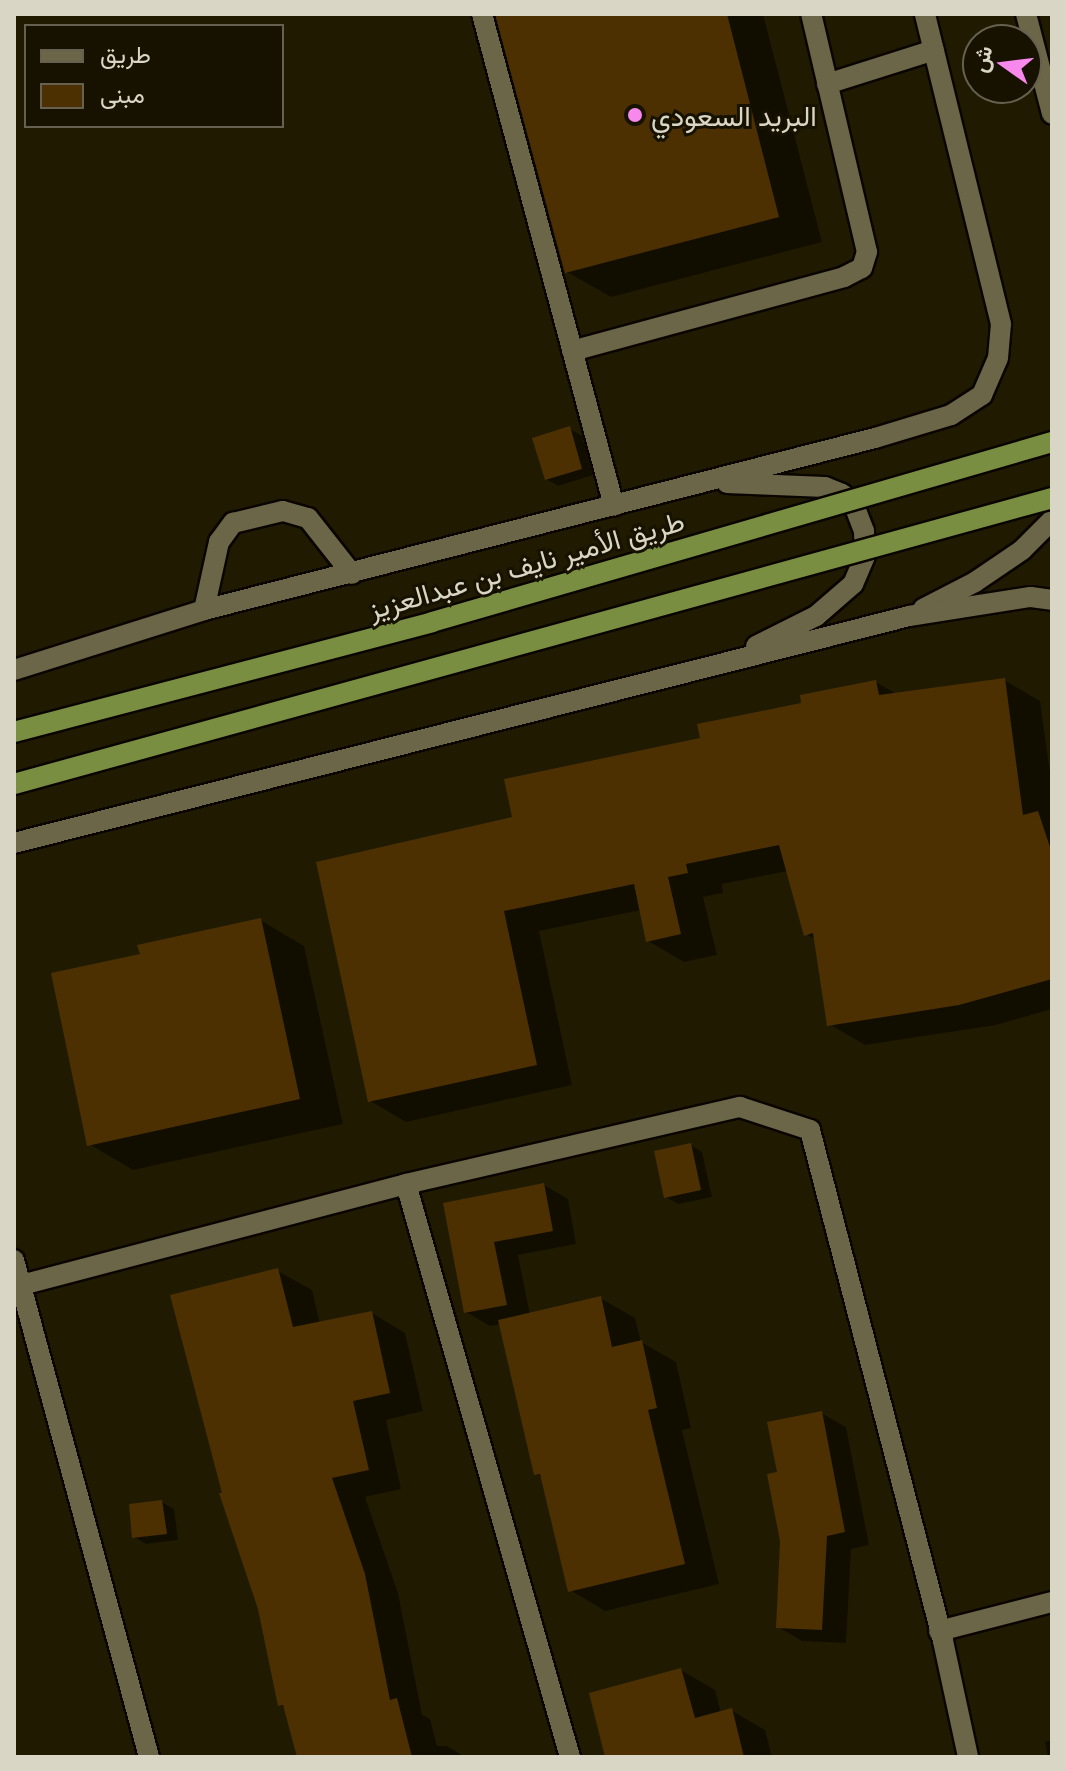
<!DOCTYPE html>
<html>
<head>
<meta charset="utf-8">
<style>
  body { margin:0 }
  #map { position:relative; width:1066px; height:1771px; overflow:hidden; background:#201b00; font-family:"Open Sans",Vazirmatn,sans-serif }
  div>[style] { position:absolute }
  .shadow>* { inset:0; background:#0007 }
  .building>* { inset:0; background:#4c3001 }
  .roads { filter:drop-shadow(2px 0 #0a0500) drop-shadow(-2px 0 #0a0500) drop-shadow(0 2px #0a0500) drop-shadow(0 -2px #0a0500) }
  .service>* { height:20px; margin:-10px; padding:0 10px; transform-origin:10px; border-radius:10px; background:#6b6647 }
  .minor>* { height:20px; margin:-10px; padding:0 10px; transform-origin:10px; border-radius:10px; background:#6b6647 }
  .tertiary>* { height:20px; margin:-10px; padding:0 10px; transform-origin:10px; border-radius:10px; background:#6b6647 }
  .bridges { filter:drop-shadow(2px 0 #0a0500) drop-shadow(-2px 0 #0a0500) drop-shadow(0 2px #0a0500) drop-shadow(0 -2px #0a0500) }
  .primary-bridge>* { height:20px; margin:-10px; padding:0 10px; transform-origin:10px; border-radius:10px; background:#7a8e42 }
  .dots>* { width:22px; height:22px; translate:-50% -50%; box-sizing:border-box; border:4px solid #171200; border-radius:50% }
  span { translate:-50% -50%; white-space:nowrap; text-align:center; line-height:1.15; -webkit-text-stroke:6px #171200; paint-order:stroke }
  .poi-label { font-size:28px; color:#d9d6c5 }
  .left { translate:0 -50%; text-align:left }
  .street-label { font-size:28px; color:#d9d6c5 }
  .frame { position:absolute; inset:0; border:16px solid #d9d6c5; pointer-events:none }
  .legend { position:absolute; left:24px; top:24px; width:260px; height:104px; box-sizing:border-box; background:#171200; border:2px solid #65604f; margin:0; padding:10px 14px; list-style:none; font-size:24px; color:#d9d6c5 }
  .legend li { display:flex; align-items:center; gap:16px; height:40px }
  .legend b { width:40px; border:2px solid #65604f }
  .north { position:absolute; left:962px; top:24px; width:80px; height:80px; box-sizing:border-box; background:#171200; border:2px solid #65604f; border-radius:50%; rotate:284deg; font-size:22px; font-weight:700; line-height:32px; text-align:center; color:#d9d6c5 }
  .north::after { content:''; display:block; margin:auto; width:28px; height:36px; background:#f788ec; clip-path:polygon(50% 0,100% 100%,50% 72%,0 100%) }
</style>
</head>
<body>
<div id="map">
  <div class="shadow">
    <div style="clip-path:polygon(498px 14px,763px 14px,822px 242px,611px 297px,567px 272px)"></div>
    <div style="clip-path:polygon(570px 429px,582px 436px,593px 475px,558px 486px,546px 479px)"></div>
    <div style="clip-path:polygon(1004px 680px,1040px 701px,1052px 787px,1052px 1009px,996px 1025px,865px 1045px,829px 1024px,816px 940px,806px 934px,788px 871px,722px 884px,723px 893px,703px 897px,717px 955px,684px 962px,648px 941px,641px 910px,539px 931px,572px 1085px,406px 1122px,370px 1101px,514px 819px,703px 740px,876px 682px,897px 694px)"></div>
    <div style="clip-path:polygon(260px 920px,304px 946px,343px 1124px,133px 1170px,89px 1144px,142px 955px)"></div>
    <div style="clip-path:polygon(691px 1145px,702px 1152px,712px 1197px,678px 1204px,666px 1197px)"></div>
    <div style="clip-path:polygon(544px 1185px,568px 1199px,576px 1244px,518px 1255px,530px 1315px,600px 1298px,635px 1318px,641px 1342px,676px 1362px,691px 1428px,682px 1430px,719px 1584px,605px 1611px,570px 1590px,543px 1478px,536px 1474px,501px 1324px,490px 1326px,466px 1312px,446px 1205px)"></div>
    <div style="clip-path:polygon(278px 1271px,312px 1290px,320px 1324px,372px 1313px,405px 1333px,423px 1411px,386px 1420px,401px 1489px,365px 1497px,398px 1593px,422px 1715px,430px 1719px,437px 1746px,447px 1746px,465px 1757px,299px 1757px,285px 1708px,280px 1705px)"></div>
    <div style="clip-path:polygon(821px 1413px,846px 1427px,869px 1545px,851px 1549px,846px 1643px,802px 1641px,778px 1627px,782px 1541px)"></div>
    <div style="clip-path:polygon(162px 1502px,174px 1509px,178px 1540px,146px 1544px,134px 1537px)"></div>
    <div style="clip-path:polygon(681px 1670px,715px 1690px,721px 1713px,731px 1710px,765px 1730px,772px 1757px,607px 1757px)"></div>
    <div style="clip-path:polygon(1052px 1740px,1052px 1757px,1048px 1757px,1045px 1742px)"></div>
  </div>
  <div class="building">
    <div style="clip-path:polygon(495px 14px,727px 14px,779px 217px,565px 273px)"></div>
    <div style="clip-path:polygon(570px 426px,582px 469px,545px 480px,532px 438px)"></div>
    <div style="clip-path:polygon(1005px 678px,1023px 815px,1038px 811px,1052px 853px,1052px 979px,959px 1005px,827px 1026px,813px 933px,804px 936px,779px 845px,686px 864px,688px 873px,668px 877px,681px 934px,646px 942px,634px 884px,504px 911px,537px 1065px,368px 1102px,316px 862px,512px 817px,504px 779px,700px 738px,697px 724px,801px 703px,800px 695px,876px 680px,879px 695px)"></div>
    <div style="clip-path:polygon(261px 918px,300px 1099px,87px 1146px,51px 973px,140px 954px,137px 945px)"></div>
    <div style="clip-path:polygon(691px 1143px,701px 1190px,664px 1198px,654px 1151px)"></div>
    <div style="clip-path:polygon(544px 1183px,553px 1231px,494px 1242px,507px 1305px,464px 1313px,443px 1203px)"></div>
    <div style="clip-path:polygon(278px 1268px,293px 1327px,372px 1311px,390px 1393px,353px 1401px,369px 1470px,332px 1478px,365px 1574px,390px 1700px,397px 1698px,412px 1757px,297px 1757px,283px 1705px,278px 1706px,258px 1609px,219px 1493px,222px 1493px,170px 1295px)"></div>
    <div style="clip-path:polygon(601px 1296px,612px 1347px,642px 1340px,657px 1408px,648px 1410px,685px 1564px,568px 1592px,540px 1474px,534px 1475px,498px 1320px)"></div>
    <div style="clip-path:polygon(822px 1411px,845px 1532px,827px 1536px,822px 1630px,776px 1628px,780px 1541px,767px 1474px,777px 1472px,767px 1422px)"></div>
    <div style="clip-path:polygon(162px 1500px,167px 1534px,132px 1538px,129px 1504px)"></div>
    <div style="clip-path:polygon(681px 1668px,695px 1718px,732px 1708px,744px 1757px,605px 1757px,589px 1693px)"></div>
  </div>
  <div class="roads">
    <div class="service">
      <div style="left:482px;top:14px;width:509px;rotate:74.98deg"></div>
      <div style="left:827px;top:84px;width:112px;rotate:-17.6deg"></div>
      <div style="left:572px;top:351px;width:282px;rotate:-15.2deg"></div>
      <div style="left:844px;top:277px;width:20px;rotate:-27deg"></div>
      <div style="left:862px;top:268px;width:17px;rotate:-73deg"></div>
      <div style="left:867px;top:252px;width:244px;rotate:-103.2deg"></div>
      <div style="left:204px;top:610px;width:70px;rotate:-77.6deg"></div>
      <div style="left:219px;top:542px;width:24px;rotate:-54deg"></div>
      <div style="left:233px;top:523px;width:51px;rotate:-13.5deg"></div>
      <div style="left:283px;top:511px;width:26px;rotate:16deg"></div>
      <div style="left:308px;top:518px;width:71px;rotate:51.8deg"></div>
    </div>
    <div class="minor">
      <div style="left:406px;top:1184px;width:596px;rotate:74.03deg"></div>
      <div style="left:14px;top:1260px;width:515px;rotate:74.8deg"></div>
      <div style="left:14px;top:1287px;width:405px;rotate:-14.7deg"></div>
      <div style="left:406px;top:1184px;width:343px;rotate:-13deg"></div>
      <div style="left:740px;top:1107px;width:74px;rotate:18.2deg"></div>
      <div style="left:810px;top:1130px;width:528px;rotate:75.41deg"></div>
      <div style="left:943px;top:1641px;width:119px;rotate:77.8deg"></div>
      <div style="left:939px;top:1631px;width:117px;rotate:-14.4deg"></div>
    </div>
    <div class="tertiary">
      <div style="left:1026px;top:14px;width:103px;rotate:75.4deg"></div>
      <div style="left:727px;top:483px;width:98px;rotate:2.3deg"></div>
      <div style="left:825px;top:487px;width:18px;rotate:22deg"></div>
      <div style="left:842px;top:494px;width:16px;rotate:43deg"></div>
      <div style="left:854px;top:505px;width:28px;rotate:69deg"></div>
      <div style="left:864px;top:531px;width:25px;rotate:88deg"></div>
      <div style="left:865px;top:556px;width:30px;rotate:113deg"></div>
      <div style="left:853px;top:584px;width:49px;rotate:139.1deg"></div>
      <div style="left:816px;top:616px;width:67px;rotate:153.4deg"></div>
      <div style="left:923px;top:609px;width:59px;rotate:-27.4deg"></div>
      <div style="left:975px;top:582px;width:57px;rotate:-34.2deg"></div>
      <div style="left:1022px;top:550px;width:42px;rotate:-45deg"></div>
      <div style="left:14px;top:670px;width:199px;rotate:-17.5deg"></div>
      <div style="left:204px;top:610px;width:693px;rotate:-14.38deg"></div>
      <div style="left:875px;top:438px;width:79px;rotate:-16.8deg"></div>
      <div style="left:951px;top:415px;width:37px;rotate:-33deg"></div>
      <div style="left:982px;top:395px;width:40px;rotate:-66.6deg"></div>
      <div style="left:998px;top:358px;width:34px;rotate:-85deg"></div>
      <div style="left:1001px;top:324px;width:319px;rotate:-103.8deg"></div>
      <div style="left:14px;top:843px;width:923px;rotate:-14.23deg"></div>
      <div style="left:909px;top:616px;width:123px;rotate:-8.9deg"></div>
      <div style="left:1031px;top:597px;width:21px;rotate:8deg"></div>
    </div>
  </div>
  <div class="bridges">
    <div class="primary-bridge">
      <div style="left:14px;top:732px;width:432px;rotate:-14.7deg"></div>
      <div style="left:432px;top:622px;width:646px;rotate:-16.19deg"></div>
      <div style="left:14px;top:784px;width:1077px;rotate:-15.4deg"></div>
    </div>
  </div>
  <div class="dots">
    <div style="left:635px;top:115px;background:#f788ec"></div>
  </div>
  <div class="poi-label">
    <span class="left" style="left:651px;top:115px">البريد السعودي</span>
  </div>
  <div class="street-label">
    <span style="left:526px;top:564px;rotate:-16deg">طريق الأمير نايف بن عبدالعزيز</span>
  </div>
  <div class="frame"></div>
  <ul class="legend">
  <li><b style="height:10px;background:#6b6647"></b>طريق</li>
  <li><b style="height:22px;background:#4c3001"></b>مبنى</li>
  </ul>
  <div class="north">ش</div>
</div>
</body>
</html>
